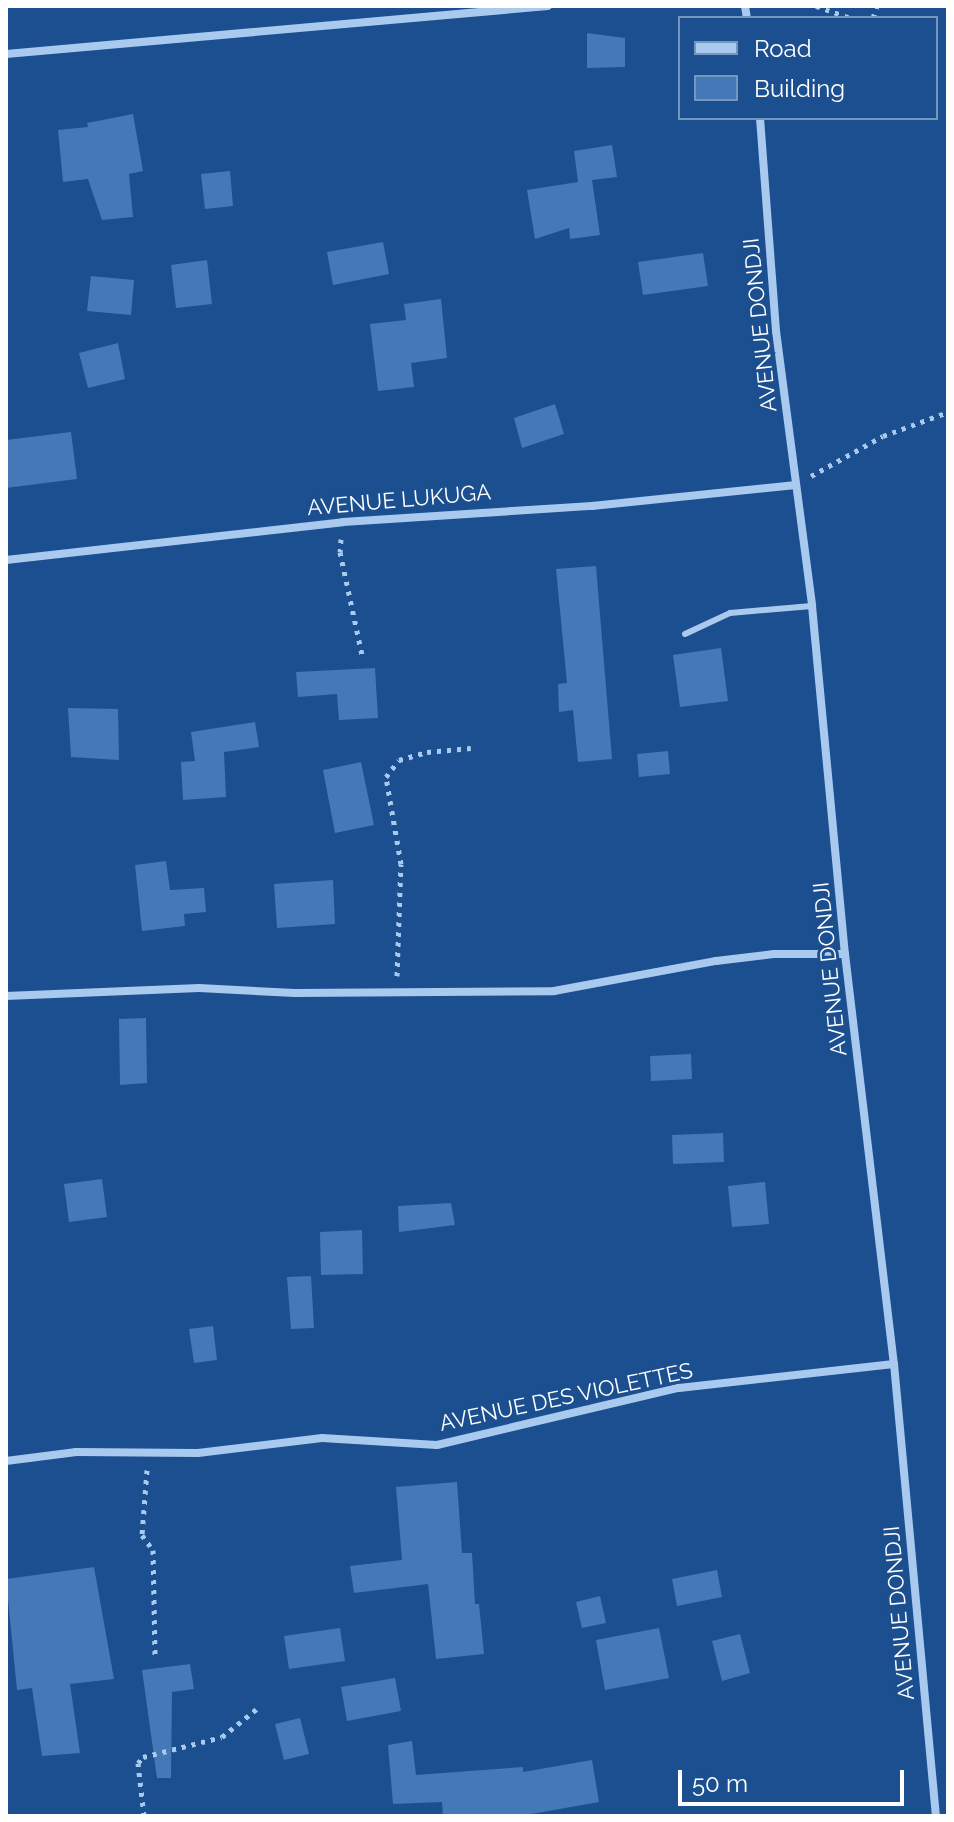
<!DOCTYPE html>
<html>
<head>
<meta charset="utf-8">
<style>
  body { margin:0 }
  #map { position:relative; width:954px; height:1822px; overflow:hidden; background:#1b4f8f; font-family:Raleway,sans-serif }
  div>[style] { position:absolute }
  .building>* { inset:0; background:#4478b7 }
  .path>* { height:5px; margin-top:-2.5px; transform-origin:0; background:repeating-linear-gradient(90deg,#a9c9ee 0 4px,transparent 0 10px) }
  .service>* { height:6px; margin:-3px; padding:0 3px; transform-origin:3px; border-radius:3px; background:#a9c9ee }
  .minor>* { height:8px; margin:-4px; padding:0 4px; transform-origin:4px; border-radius:4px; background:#a9c9ee }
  span { translate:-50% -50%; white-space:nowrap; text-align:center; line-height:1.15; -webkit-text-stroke:6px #1b4f8f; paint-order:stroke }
  .street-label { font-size:22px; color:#fff }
  .frame { position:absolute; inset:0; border:8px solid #fff; pointer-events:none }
  .legend { position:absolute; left:678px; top:16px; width:260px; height:104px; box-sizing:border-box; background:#1b4f8f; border:2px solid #7695bc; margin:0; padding:10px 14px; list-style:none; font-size:24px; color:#fff }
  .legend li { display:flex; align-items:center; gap:16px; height:40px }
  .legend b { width:40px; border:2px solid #7695bc }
  .scale { position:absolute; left:678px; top:1770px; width:226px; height:36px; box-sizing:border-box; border:4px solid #fff; border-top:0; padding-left:10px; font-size:24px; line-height:28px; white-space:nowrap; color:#fff; -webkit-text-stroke:6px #1b4f8f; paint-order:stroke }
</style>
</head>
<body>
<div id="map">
  <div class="building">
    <div style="clip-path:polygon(587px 33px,625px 38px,625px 67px,587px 68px)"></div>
    <div style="clip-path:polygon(133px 114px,143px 171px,129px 174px,133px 217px,102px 220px,88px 179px,63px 182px,58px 130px,88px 127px,87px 123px)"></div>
    <div style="clip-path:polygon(612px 145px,617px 177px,592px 180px,600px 235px,570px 239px,569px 228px,535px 239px,527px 190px,578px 182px,574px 151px)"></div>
    <div style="clip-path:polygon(230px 171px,233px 206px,205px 209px,201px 174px)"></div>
    <div style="clip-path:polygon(383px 242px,389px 274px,333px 285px,327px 252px)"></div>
    <div style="clip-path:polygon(703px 253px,708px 286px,643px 295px,638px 262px)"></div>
    <div style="clip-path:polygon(207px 260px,212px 304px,176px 308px,171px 265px)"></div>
    <div style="clip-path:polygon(91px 276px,134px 280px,131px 315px,87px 311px)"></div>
    <div style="clip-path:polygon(441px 299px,447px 358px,411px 363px,414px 387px,378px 391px,370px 324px,406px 320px,404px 304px)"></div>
    <div style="clip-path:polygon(118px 343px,125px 379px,88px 388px,79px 353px)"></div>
    <div style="clip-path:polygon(555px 404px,564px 434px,522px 448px,514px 418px)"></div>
    <div style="clip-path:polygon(71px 432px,77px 479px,6px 488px,6px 440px)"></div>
    <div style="clip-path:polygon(596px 566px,612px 759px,578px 762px,573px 710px,559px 712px,558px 684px,567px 683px,556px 569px)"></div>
    <div style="clip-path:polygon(721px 648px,728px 701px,680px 707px,673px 655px)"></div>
    <div style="clip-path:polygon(375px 668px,378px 718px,339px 720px,337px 694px,298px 697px,296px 672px)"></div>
    <div style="clip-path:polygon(68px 708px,118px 709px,119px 760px,71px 757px)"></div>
    <div style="clip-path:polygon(255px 722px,259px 747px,224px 752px,226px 797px,183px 800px,181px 762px,195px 761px,191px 732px)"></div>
    <div style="clip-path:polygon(668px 751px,670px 774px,639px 777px,637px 754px)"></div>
    <div style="clip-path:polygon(361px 762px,374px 825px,335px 833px,323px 770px)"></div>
    <div style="clip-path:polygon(166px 861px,170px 890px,204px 888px,206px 912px,184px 914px,185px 926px,142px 931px,135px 865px)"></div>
    <div style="clip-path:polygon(333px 880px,335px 924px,277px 928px,274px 884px)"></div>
    <div style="clip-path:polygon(146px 1018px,147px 1083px,120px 1085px,119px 1019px)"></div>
    <div style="clip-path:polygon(691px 1054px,692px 1079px,651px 1081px,650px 1056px)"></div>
    <div style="clip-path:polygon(723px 1133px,724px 1162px,673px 1164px,672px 1135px)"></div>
    <div style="clip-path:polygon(102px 1179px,107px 1217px,69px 1222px,64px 1184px)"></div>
    <div style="clip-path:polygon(765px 1182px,769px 1224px,732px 1227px,728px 1186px)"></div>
    <div style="clip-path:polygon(451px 1203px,455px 1225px,399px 1232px,398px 1206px)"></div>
    <div style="clip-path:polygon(362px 1230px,363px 1274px,321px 1275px,320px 1232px)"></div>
    <div style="clip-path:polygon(311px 1276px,314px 1328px,291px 1329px,287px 1277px)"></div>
    <div style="clip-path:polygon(213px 1326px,217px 1360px,194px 1363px,189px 1329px)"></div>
    <div style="clip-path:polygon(457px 1482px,462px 1553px,472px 1553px,475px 1604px,479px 1604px,484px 1654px,436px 1659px,428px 1584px,354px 1593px,350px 1566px,402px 1560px,396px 1487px)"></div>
    <div style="clip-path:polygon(94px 1567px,114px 1679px,70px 1684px,80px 1753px,42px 1756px,32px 1688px,17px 1690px,6px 1579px)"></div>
    <div style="clip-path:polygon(717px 1570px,722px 1597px,677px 1606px,672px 1579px)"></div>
    <div style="clip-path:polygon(600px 1596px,606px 1623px,582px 1628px,576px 1602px)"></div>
    <div style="clip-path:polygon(340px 1628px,345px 1661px,289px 1669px,284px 1636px)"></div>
    <div style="clip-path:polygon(659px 1628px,669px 1678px,605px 1690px,596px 1640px)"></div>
    <div style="clip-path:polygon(740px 1634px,750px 1673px,722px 1681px,712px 1641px)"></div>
    <div style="clip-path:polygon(190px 1664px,194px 1689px,172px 1692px,171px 1778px,157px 1778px,142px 1670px)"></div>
    <div style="clip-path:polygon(395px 1678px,401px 1711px,347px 1721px,341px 1687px)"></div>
    <div style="clip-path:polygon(300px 1718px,309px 1754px,284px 1760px,275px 1724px)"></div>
    <div style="clip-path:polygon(412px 1741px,416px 1775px,523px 1767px,523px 1772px,592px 1760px,599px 1802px,520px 1816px,443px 1816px,442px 1802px,393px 1804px,388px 1745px)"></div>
  </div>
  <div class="path">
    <div style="left:816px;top:6px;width:37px;rotate:19deg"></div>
    <div style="left:873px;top:18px;width:13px;rotate:-72deg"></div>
    <div style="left:811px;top:476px;width:82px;rotate:-29.1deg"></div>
    <div style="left:883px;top:436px;width:69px;rotate:-20.3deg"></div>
    <div style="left:341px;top:539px;width:13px;rotate:94deg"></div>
    <div style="left:340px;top:552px;width:105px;rotate:77.9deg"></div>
    <div style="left:397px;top:976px;width:112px;rotate:-88deg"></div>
    <div style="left:401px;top:864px;width:88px;rotate:-99.8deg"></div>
    <div style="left:386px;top:777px;width:21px;rotate:-53deg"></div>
    <div style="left:399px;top:760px;width:29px;rotate:-16deg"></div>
    <div style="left:427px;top:752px;width:44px;rotate:-5.2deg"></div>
    <div style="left:147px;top:1470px;width:65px;rotate:94.4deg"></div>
    <div style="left:142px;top:1535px;width:19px;rotate:54deg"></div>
    <div style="left:153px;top:1550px;width:109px;rotate:88.9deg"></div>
    <div style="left:144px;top:1816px;width:53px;rotate:-96.5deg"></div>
    <div style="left:138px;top:1763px;width:8px;rotate:-50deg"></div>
    <div style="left:143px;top:1757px;width:81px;rotate:-14.2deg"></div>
    <div style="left:222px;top:1737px;width:48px;rotate:-39deg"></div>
  </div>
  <div class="service">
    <div style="left:685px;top:634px;width:50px;rotate:-25deg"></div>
    <div style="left:730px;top:613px;width:82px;rotate:-4.9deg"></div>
  </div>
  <div class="minor">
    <div style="left:745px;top:6px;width:12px;rotate:81deg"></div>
    <div style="left:6px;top:54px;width:544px;rotate:-5.06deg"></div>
    <div style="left:760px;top:118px;width:214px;rotate:85.7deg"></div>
    <div style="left:776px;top:331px;width:277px;rotate:82.5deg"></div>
    <div style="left:812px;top:606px;width:350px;rotate:84.6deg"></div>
    <div style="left:845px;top:954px;width:413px;rotate:83.2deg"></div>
    <div style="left:894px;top:1364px;width:454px;rotate:84.7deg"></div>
    <div style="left:6px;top:560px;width:339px;rotate:-6.4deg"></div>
    <div style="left:343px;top:522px;width:250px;rotate:-3.7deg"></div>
    <div style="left:592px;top:506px;width:205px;rotate:-5.9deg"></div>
    <div style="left:6px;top:996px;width:193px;rotate:-2.4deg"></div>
    <div style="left:199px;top:988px;width:96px;rotate:3deg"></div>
    <div style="left:295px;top:993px;width:259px;rotate:-0.4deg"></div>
    <div style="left:554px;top:991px;width:165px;rotate:-10.5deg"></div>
    <div style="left:716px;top:961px;width:58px;rotate:-6.9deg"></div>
    <div style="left:774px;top:954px;width:71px"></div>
    <div style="left:6px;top:1461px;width:71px;rotate:-7.3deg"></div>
    <div style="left:76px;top:1452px;width:122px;rotate:0.5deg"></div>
    <div style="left:198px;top:1453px;width:125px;rotate:-6.9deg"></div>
    <div style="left:322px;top:1438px;width:115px;rotate:3.5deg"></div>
    <div style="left:437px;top:1445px;width:249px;rotate:-13.3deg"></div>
    <div style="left:679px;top:1388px;width:216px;rotate:-6.4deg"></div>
  </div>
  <div class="street-label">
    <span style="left:760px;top:325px;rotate:-96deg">AVENUE DONDJI</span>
    <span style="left:399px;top:500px;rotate:-5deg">AVENUE LUKUGA</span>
    <span style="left:830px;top:969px;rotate:-96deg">AVENUE DONDJI</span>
    <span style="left:566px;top:1397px;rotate:-12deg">AVENUE DES VIOLETTES</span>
    <span style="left:899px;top:1613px;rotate:-95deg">AVENUE DONDJI</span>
  </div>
  <div class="frame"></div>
  <ul class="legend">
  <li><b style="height:10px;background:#a9c9ee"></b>Road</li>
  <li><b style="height:22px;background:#4478b7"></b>Building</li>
  </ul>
  <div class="scale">50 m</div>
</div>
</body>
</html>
